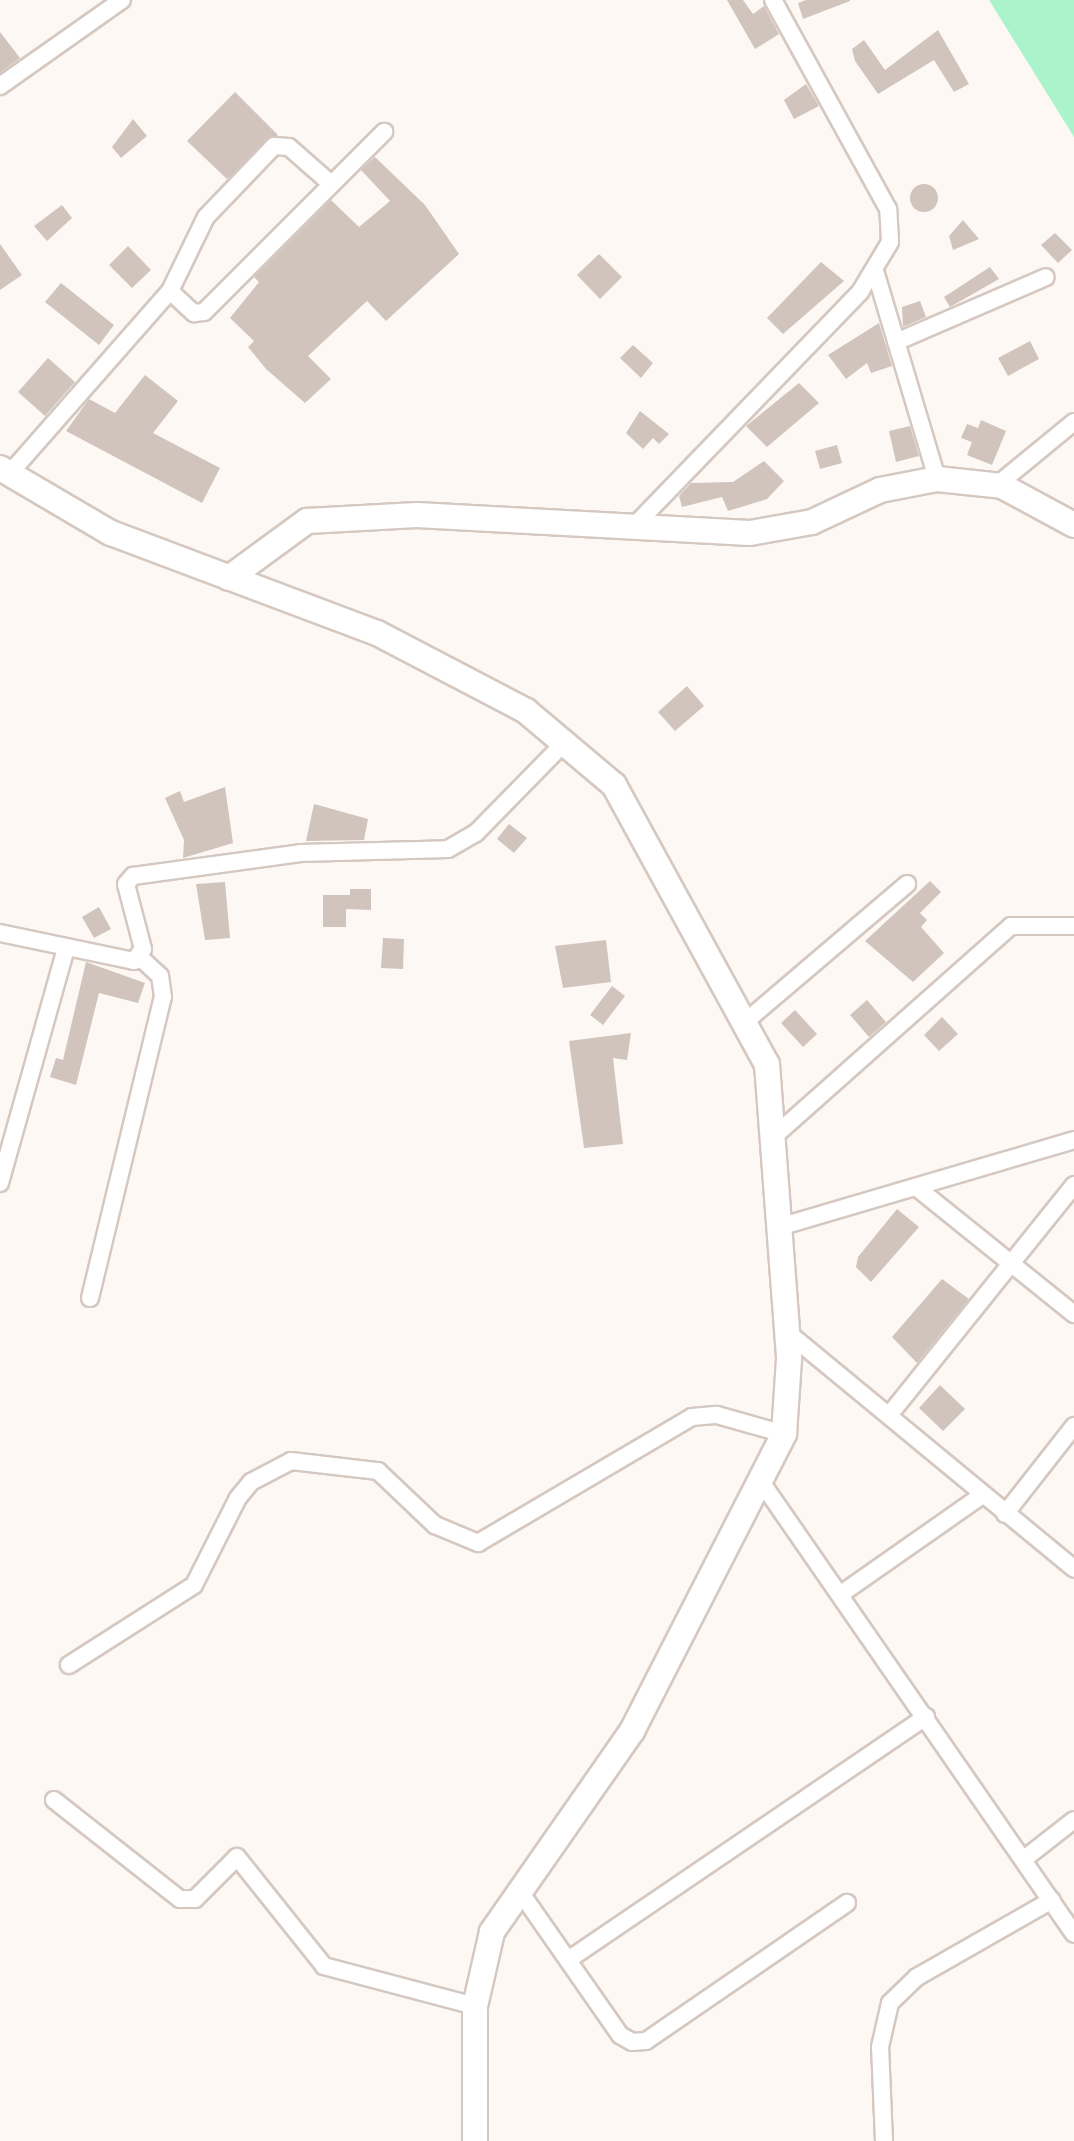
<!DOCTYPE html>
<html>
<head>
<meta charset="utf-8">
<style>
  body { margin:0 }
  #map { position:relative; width:1074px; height:2141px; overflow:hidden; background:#fdf8f4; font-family:"Fira Sans Condensed",sans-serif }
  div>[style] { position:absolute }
  .green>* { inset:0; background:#abf4cb }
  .building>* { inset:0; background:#d1c4bc }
  .round { border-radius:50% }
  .roads { filter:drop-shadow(2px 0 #d5c8c0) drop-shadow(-2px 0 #d5c8c0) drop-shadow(0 2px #d5c8c0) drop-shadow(0 -2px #d5c8c0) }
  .street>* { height:16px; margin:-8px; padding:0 8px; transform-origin:8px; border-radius:8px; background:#fff }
  .secondary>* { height:24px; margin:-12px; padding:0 12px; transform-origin:12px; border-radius:12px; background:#fff }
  span { translate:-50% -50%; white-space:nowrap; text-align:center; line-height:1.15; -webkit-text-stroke:6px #fff; paint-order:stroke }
</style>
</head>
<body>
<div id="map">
  <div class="green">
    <div style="clip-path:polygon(989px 0,1074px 0,1074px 137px)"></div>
  </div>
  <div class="building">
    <div style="clip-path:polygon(727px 0,743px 0,753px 14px,764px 6px,779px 34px,755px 49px)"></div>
    <div style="clip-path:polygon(806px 0,850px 0,850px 1px,803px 19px,798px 3px)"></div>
    <div style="clip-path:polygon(938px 30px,969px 84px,954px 92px,934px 60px,878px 94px,855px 61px,852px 49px,864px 40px,885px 70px)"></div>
    <div style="clip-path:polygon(0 32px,20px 58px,0 73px)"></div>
    <div style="clip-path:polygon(806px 84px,819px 106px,794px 119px,784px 100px)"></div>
    <div style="clip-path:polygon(235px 92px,278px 135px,227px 179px,187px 141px)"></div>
    <div style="clip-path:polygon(133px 119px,147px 136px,121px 158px,112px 147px)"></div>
    <div style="clip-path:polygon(375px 157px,425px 205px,459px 254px,386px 321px,367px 301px,308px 356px,331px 379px,305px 403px,266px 369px,248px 347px,254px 341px,230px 318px,259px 282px,254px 277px,331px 200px,359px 227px,390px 201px,361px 170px)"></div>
    <div class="round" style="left:910px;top:184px;width:28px;height:28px"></div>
    <div style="clip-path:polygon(62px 205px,72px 218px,47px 241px,34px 226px)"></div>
    <div style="clip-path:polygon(963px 220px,979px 239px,953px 250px,949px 236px)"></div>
    <div style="clip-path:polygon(1055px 233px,1072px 250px,1058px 263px,1041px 245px)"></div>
    <div style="clip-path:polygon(0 244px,22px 275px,0 290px)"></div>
    <div style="clip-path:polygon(128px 246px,151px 270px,132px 288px,109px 265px)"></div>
    <div style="clip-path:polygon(599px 254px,622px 277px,600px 299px,577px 275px)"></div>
    <div style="clip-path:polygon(821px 262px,844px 281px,783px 334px,767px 318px)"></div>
    <div style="clip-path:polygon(990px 267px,999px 279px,950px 307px,944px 297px)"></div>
    <div style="clip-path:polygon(61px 283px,114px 325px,99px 345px,45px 302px)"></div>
    <div style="clip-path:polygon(920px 301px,926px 317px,903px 327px,902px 307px)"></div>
    <div style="clip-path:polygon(879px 323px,892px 366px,871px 373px,867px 363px,846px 379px,828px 355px)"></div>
    <div style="clip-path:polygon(1030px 341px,1039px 359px,1008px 376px,998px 358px)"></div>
    <div style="clip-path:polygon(633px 345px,653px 363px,641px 378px,620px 358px)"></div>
    <div style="clip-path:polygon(48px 358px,75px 382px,45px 416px,18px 392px)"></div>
    <div style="clip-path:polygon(145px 375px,178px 401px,153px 433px,220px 468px,202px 503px,66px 431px,89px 399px,115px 413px)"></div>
    <div style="clip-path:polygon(799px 383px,819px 403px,767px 447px,746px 426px)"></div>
    <div style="clip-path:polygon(640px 411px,669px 434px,659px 444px,653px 438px,643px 449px,626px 433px)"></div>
    <div style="clip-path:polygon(981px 420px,1006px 431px,992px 465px,967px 455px,972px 442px,961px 438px,967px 424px,978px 428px)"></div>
    <div style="clip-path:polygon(910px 426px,919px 456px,896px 462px,889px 431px)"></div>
    <div style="clip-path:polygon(837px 445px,842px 463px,820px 469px,815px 451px)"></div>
    <div style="clip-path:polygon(764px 461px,784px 481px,767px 499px,728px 511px,722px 497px,682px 507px,679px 496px,691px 483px,733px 482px)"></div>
    <div style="clip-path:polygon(687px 686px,704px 706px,675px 731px,658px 712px)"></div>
    <div style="clip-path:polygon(225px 787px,233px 843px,183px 858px,184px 840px,165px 798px,180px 791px,184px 802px)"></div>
    <div style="clip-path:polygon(314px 804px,368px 819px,364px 840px,306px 841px)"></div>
    <div style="clip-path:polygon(509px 824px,527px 838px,514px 853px,497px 839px)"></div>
    <div style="clip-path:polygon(930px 881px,941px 892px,920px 913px,927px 920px,921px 927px,944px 953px,913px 982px,865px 941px)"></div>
    <div style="clip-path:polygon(225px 882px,230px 938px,205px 940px,196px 884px)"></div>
    <div style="clip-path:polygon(350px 889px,371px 889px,371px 910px,346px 909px,346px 927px,323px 927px,323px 895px,350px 895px)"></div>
    <div style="clip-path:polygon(99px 907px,111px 929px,94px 938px,82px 917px)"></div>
    <div style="clip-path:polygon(383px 938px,404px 939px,403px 969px,381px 968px)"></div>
    <div style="clip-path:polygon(606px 940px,611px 982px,563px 988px,555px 946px)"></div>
    <div style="clip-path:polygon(86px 962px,145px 983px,138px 1003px,99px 993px,76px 1085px,50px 1077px,56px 1058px,63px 1060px)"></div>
    <div style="clip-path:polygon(612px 986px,625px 996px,603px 1025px,590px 1015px)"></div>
    <div style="clip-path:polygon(867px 1000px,886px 1022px,869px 1037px,850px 1015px)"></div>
    <div style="clip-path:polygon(795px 1010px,817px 1034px,803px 1047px,781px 1023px)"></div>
    <div style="clip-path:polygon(942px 1017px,958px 1034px,939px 1051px,924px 1035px)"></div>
    <div style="clip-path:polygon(631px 1033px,627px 1060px,613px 1058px,623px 1144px,584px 1148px,569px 1041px)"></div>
    <div style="clip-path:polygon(897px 1209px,919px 1227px,871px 1282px,856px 1267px,858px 1257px)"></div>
    <div style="clip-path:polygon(942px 1279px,969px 1299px,917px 1363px,892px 1337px)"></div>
    <div style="clip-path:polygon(940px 1385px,965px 1409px,943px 1431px,919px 1408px)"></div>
  </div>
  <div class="roads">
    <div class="street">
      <div style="left:0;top:86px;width:149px;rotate:-35.2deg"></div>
      <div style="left:876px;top:274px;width:214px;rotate:73.4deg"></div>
      <div style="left:170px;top:291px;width:33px;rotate:43deg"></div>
      <div style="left:194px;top:313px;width:10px;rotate:-6deg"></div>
      <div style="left:204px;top:312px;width:255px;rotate:-45deg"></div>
      <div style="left:896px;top:342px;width:163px;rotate:-23.4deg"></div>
      <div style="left:10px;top:473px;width:242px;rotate:-48.7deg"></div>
      <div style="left:170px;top:291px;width:82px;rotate:-64.1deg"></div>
      <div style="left:206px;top:217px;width:98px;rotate:-46.2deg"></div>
      <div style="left:274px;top:146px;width:15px;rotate:4deg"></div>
      <div style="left:289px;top:147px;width:55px;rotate:41.3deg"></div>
      <div style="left:996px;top:486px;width:101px;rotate:-39.4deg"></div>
      <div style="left:637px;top:523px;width:321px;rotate:-46deg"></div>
      <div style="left:860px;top:292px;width:58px;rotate:-59deg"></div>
      <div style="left:890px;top:242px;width:33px;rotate:-93deg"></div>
      <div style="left:888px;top:209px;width:239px;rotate:-118.8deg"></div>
      <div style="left:0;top:933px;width:137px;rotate:11.8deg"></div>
      <div style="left:134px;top:961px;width:15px;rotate:-53deg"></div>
      <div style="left:143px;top:949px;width:67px;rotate:-104.7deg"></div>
      <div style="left:126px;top:884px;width:11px;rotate:-49deg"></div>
      <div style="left:133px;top:876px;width:169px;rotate:-7.8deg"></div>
      <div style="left:300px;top:853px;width:148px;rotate:-1.5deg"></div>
      <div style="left:448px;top:849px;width:32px;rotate:-30deg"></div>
      <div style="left:476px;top:833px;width:126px;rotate:-45.6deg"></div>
      <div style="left:745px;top:1022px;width:213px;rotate:-40.4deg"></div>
      <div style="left:771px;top:1139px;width:321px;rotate:-41.6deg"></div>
      <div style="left:1011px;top:926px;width:63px"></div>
      <div style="left:0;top:1183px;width:244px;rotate:-74.3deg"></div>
      <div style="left:916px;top:1187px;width:203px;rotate:38.8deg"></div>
      <div style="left:779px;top:1227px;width:308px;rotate:-16.4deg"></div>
      <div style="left:90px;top:1298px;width:310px;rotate:-76.4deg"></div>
      <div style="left:163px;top:997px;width:21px;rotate:-98deg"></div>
      <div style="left:160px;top:976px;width:26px;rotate:-137deg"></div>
      <div style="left:787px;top:1332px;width:372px;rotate:39.5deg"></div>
      <div style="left:890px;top:1414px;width:294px;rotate:-51.2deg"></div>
      <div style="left:762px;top:1483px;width:548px;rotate:55.32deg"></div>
      <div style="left:1005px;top:1514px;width:112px;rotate:-51.9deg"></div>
      <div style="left:841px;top:1594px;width:171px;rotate:-35deg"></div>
      <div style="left:69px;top:1665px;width:148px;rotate:-32.6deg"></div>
      <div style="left:194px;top:1585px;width:97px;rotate:-63.2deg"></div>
      <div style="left:238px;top:1498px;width:21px;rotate:-51deg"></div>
      <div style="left:251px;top:1482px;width:45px;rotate:-27.7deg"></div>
      <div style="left:291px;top:1461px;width:88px;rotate:6.6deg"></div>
      <div style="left:378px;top:1471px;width:79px;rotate:43.5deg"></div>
      <div style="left:435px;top:1525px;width:47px;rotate:22.7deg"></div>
      <div style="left:478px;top:1543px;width:248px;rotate:-30.5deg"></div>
      <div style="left:692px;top:1417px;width:25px;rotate:-5deg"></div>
      <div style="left:717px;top:1415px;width:70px;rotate:15.8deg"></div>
      <div style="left:54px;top:1800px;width:160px;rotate:38.2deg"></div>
      <div style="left:180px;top:1899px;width:15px"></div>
      <div style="left:195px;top:1899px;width:59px;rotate:-45deg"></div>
      <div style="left:237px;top:1857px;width:139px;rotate:51.4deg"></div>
      <div style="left:324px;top:1966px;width:156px;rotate:14.8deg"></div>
      <div style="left:1024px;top:1859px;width:63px;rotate:-38deg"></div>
      <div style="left:521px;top:1893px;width:173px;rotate:55.1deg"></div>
      <div style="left:620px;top:2035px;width:14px;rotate:30deg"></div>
      <div style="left:632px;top:2042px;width:14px;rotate:-4deg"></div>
      <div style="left:646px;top:2041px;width:244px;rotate:-34.5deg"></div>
      <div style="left:568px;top:1960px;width:433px;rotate:-34.2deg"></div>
      <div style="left:884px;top:2141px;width:94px;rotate:-92.4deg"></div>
      <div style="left:880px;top:2047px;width:45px;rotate:-77.2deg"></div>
      <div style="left:890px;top:2003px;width:37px;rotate:-44deg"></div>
      <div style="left:917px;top:1977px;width:155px;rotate:-29.7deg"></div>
    </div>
    <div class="secondary">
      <div style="left:0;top:468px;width:129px;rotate:30.4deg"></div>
      <div style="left:111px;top:533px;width:284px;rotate:20.6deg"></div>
      <div style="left:377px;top:633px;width:168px;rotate:27.6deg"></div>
      <div style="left:526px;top:711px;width:115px;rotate:40.1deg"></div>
      <div style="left:614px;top:785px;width:318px;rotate:61.3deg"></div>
      <div style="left:767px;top:1064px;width:296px;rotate:85.7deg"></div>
      <div style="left:789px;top:1359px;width:75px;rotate:93.8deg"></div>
      <div style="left:784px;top:1434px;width:334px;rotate:117.1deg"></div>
      <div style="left:632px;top:1731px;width:245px;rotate:124.9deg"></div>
      <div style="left:492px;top:1932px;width:76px;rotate:102.9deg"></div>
      <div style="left:475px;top:2006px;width:135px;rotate:90deg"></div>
      <div style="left:229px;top:578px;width:97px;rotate:-36.2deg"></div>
      <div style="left:307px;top:521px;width:110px;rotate:-3.1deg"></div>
      <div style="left:417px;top:515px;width:333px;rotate:3.1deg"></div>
      <div style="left:750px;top:533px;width:63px;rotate:-10.1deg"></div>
      <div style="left:812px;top:522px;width:75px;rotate:-25.2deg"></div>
      <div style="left:880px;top:490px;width:58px;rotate:-10.9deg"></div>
      <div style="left:937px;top:479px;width:65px;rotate:6.1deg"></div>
      <div style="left:1002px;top:486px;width:82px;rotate:28.4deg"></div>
    </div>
  </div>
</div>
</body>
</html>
